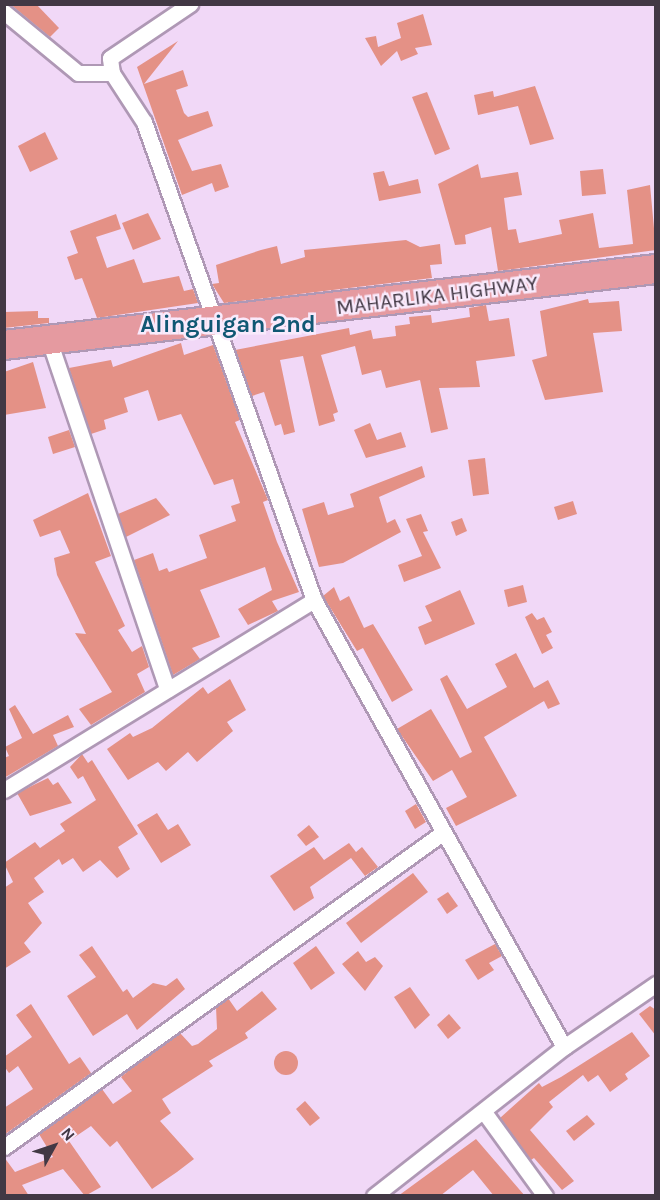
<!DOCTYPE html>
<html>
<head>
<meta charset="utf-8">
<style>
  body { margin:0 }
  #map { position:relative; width:660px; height:1200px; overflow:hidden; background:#f1d8f7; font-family:Karla,sans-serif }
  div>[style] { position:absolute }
  .building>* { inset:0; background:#e49186 }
  .round { border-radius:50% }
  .roads { filter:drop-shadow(2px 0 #af98b5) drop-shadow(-2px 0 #af98b5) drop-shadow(0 2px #af98b5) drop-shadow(0 -2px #af98b5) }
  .street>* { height:15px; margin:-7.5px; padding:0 7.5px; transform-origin:7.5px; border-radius:7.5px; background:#fff }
  .highway>* { height:28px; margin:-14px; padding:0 14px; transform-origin:14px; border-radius:14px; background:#e59aa0 }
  span { translate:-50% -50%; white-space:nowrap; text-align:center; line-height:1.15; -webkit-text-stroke:5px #f9eafc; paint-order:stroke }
  .street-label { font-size:21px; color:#423844 }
  .quarter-label { font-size:24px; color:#105773; font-weight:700 }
  .frame { position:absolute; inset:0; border:6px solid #423844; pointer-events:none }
  .north { position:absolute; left:24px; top:1116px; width:60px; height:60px; -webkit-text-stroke:4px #f9eafc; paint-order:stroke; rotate:50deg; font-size:16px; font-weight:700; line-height:24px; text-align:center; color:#423844 }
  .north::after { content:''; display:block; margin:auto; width:21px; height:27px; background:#423844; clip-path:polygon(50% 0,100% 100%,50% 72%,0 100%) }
</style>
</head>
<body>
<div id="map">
  <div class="building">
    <div style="clip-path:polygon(10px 4px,36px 4px,59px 28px,50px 37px)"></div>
    <div style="clip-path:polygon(423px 14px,432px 45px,415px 48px,418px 54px,401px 61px,397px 51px,381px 66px,365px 38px,376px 36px,378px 47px,401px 38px,397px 23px)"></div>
    <div style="clip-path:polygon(178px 41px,144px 84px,183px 70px,188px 86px,176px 90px,184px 113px,188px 117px,208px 111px,213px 126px,178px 140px,192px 171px,221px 164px,229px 187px,215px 192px,212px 183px,182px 195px,137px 67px)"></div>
    <div style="clip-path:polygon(535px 86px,554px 139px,530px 145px,518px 106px,478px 115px,474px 95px,493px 91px,494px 97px)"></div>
    <div style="clip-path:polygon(427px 92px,450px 149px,435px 155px,412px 97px)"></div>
    <div style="clip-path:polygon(45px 132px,58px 159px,30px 172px,18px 146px)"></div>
    <div style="clip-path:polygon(478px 164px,481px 178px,518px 172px,522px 195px,504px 198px,508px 230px,516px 229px,519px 243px,562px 234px,559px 220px,593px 213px,599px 248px,633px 244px,627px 190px,650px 185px,656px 250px,498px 271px,491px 227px,465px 235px,466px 244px,455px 245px,438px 184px)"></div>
    <div style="clip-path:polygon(603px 169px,606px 194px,582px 196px,580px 171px)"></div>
    <div style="clip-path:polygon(384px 171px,389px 186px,418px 179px,421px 193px,379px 201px,373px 173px)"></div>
    <div style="clip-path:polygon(148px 213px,161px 239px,133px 250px,122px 223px)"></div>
    <div style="clip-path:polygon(116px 214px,121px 229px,96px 237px,107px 268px,134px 259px,143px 283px,179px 276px,184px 291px,193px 289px,198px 303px,97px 318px,82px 278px,75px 280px,67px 257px,78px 253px,70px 231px)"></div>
    <div style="clip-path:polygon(406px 240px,420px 247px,440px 244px,442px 264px,430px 265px,432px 278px,224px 303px,212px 284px,219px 283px,216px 265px,261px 250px,277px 246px,281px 264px,305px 257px,304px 250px)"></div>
    <div style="clip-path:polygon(588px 299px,589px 303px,619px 301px,622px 331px,593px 333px,603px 392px,545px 400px,532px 360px,547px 356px,540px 311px)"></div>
    <div style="clip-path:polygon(486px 305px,489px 321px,509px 318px,515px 356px,476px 361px,480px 387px,439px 388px,448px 429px,431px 433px,420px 380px,386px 388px,381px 370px,362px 375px,355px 346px,321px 355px,338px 412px,333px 414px,335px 421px,319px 426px,303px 356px,280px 360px,295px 432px,284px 435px,281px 424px,275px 426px,264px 392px,252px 396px,235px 350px,349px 328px,350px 335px,371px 330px,373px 339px,396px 336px,395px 326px,410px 324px,409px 317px,431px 315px,432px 323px,470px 317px,469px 308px)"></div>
    <div style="clip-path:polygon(38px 311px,38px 318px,49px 318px,49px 323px,4px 328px,4px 312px)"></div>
    <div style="clip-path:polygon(181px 343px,184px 355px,213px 345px,240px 420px,235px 422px,268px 500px,263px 502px,277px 542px,299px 592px,272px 601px,278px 611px,248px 625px,238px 609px,272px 590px,265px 567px,200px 590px,220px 637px,192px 648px,200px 659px,173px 675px,134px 560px,153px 553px,159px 571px,167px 568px,169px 572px,207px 558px,199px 535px,236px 521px,231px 506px,240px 503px,233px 479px,214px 485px,181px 414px,158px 421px,148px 390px,124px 398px,128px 412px,104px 420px,106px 429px,91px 434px,69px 368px,111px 360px,113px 367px)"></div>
    <div style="clip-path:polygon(33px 362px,46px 408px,4px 415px,4px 372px)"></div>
    <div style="clip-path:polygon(370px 423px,377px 440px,401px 432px,406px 447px,366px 458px,354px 430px)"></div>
    <div style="clip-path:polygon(69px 430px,75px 447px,53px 454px,48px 437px)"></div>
    <div style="clip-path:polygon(485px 458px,489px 494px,473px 496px,468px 460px)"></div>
    <div style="clip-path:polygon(422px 466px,425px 477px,379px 497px,387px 523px,395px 519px,401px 532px,343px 563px,319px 567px,302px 509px,324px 502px,328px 515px,354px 507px,350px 494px)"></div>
    <div style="clip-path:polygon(88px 493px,111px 556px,95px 562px,125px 626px,118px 630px,132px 652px,142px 646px,149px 667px,137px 674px,145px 692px,91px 725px,79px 709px,112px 692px,75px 633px,86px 634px,57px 575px,54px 558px,70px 553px,60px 530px,40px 537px,33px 520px)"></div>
    <div style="clip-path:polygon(156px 498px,170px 515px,126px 537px,118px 514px)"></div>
    <div style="clip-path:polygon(573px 501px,577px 514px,558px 520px,554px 507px)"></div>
    <div style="clip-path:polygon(421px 514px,428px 531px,423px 532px,441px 568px,404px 582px,398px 565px,422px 556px,406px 519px)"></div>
    <div style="clip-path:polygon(462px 518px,467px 531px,456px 536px,451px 522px)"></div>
    <div style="clip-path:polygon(523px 585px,527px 602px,508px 607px,504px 590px)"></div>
    <div style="clip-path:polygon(334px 587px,340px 601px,349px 596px,364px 628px,373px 624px,413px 690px,392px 702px,363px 648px,357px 651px,323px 596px)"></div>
    <div style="clip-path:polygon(460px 590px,475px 624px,425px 645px,418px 627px,432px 621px,425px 606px)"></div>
    <div style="clip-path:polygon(532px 613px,537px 620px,544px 617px,552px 632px,546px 635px,553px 648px,542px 654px,525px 617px)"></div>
    <div style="clip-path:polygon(516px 653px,534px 688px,548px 680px,560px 704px,548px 709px,544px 701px,484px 737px,517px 796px,456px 826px,446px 808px,467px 797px,452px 770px,433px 781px,397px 729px,431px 709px,460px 758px,472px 752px,440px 679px,447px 675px,467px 709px,507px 687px,495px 664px)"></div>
    <div style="clip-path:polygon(230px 679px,246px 710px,227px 722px,233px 731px,197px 762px,188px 752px,166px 771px,158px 762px,128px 780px,107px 749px,130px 733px,133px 737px,152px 728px,203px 687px,208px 694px)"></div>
    <div style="clip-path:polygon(15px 705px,33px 734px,68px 715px,74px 727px,53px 735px,58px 746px,4px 778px,4px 758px,9px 756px,5px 747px,22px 738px,9px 709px)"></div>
    <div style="clip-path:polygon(82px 754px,88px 763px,92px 760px,138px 834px,118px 847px,130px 869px,117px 878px,100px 860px,83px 872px,73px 858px,62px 865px,59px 859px,34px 878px,44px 892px,28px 903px,42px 923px,24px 943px,31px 952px,4px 969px,4px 888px,13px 882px,4px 863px,35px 842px,40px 848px,65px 831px,60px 824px,96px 800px,83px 776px,78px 779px,70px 767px)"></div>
    <div style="clip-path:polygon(48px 778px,53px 785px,58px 782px,72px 803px,30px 816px,17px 793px)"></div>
    <div style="clip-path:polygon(416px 804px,426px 822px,415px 829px,405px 811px)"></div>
    <div style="clip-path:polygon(157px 813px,168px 830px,178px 824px,191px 845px,161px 863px,137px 825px)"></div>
    <div style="clip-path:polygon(309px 825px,319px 837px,306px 846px,297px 835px)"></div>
    <div style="clip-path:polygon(349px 843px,356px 852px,362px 847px,378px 867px,365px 876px,351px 858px,310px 887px,314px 898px,294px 911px,270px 876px,314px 847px,324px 860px)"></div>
    <div style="clip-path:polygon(413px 873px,428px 892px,361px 943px,346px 923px)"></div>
    <div style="clip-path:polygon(448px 892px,458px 906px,447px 914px,437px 899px)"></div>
    <div style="clip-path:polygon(495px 944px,502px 956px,489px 963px,494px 970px,478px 980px,465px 960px)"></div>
    <div style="clip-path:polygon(92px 946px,123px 992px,127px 989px,133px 998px,153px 983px,166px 986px,177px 978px,185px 989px,137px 1030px,127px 1014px,93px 1036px,67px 996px,96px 977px,79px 955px)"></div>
    <div style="clip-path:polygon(316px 946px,335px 973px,311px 990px,293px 963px)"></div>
    <div style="clip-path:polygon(358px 951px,366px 962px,375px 957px,383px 966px,365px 991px,342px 964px)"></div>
    <div style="clip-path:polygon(410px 987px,430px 1015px,415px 1029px,394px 997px)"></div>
    <div style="clip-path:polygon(262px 991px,277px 1009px,245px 1033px,248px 1038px,209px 1061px,213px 1066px,162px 1099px,171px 1113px,160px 1121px,194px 1159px,177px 1172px,152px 1189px,117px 1141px,110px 1147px,91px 1126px,69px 1141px,101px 1187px,85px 1196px,63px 1169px,22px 1185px,29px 1196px,4px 1196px,4px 1157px,15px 1172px,53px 1157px,39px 1134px,102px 1089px,113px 1104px,132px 1091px,121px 1077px,138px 1063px,180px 1033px,192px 1046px,198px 1044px,217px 1029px,216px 1007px,228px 998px,237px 1011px)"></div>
    <div style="clip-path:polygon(31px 1004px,69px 1064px,80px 1057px,91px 1073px,4px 1135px,4px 1108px,33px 1089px,18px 1066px,9px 1073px,4px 1066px,4px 1057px,32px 1037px,16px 1015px)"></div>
    <div style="clip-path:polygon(650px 1006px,656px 1010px,656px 1036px,639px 1014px)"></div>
    <div style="clip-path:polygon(449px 1014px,461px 1028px,448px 1039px,437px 1025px)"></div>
    <div style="clip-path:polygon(632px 1032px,650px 1056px,625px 1074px,628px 1079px,610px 1092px,598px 1075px,588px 1082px,583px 1075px,549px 1102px,553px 1107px,530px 1130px,574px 1181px,562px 1190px,534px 1158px,531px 1160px,500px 1118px,539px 1083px,542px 1087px,561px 1077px)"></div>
    <div class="round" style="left:274px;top:1051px;width:24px;height:24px"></div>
    <div style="clip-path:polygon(305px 1101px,320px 1118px,310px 1126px,296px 1109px)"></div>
    <div style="clip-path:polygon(587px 1115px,595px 1124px,574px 1141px,566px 1131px)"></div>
    <div style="clip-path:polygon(476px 1139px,525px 1196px,494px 1196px,473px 1170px,440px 1196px,398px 1196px)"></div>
  </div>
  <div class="roads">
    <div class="street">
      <div style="left:4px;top:12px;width:96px;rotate:39.5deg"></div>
      <div style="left:78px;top:73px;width:34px"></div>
      <div style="left:112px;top:73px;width:59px;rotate:56.9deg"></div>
      <div style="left:144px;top:122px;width:507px;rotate:70.42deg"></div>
      <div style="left:314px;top:600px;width:512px;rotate:60.78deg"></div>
      <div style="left:112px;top:73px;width:15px;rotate:-98deg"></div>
      <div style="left:110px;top:58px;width:97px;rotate:-34deg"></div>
      <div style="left:48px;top:337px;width:372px;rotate:71.3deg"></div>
      <div style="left:4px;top:790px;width:364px;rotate:-31.5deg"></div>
      <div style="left:484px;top:1112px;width:104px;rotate:54deg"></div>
      <div style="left:4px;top:1147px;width:538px;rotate:-35.61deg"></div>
      <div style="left:374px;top:1196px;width:241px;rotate:-38.1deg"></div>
      <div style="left:564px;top:1047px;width:112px;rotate:-34.4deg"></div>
    </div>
    <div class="highway">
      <div style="left:4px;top:345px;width:656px;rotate:-6.65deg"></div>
    </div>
  </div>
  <div class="street-label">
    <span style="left:437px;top:295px;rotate:-7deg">MAHARLIKA HIGHWAY</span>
  </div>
  <div class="quarter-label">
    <span style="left:228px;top:325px">Alinguigan 2nd</span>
  </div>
  <div class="frame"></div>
  <div class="north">N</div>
</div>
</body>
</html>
